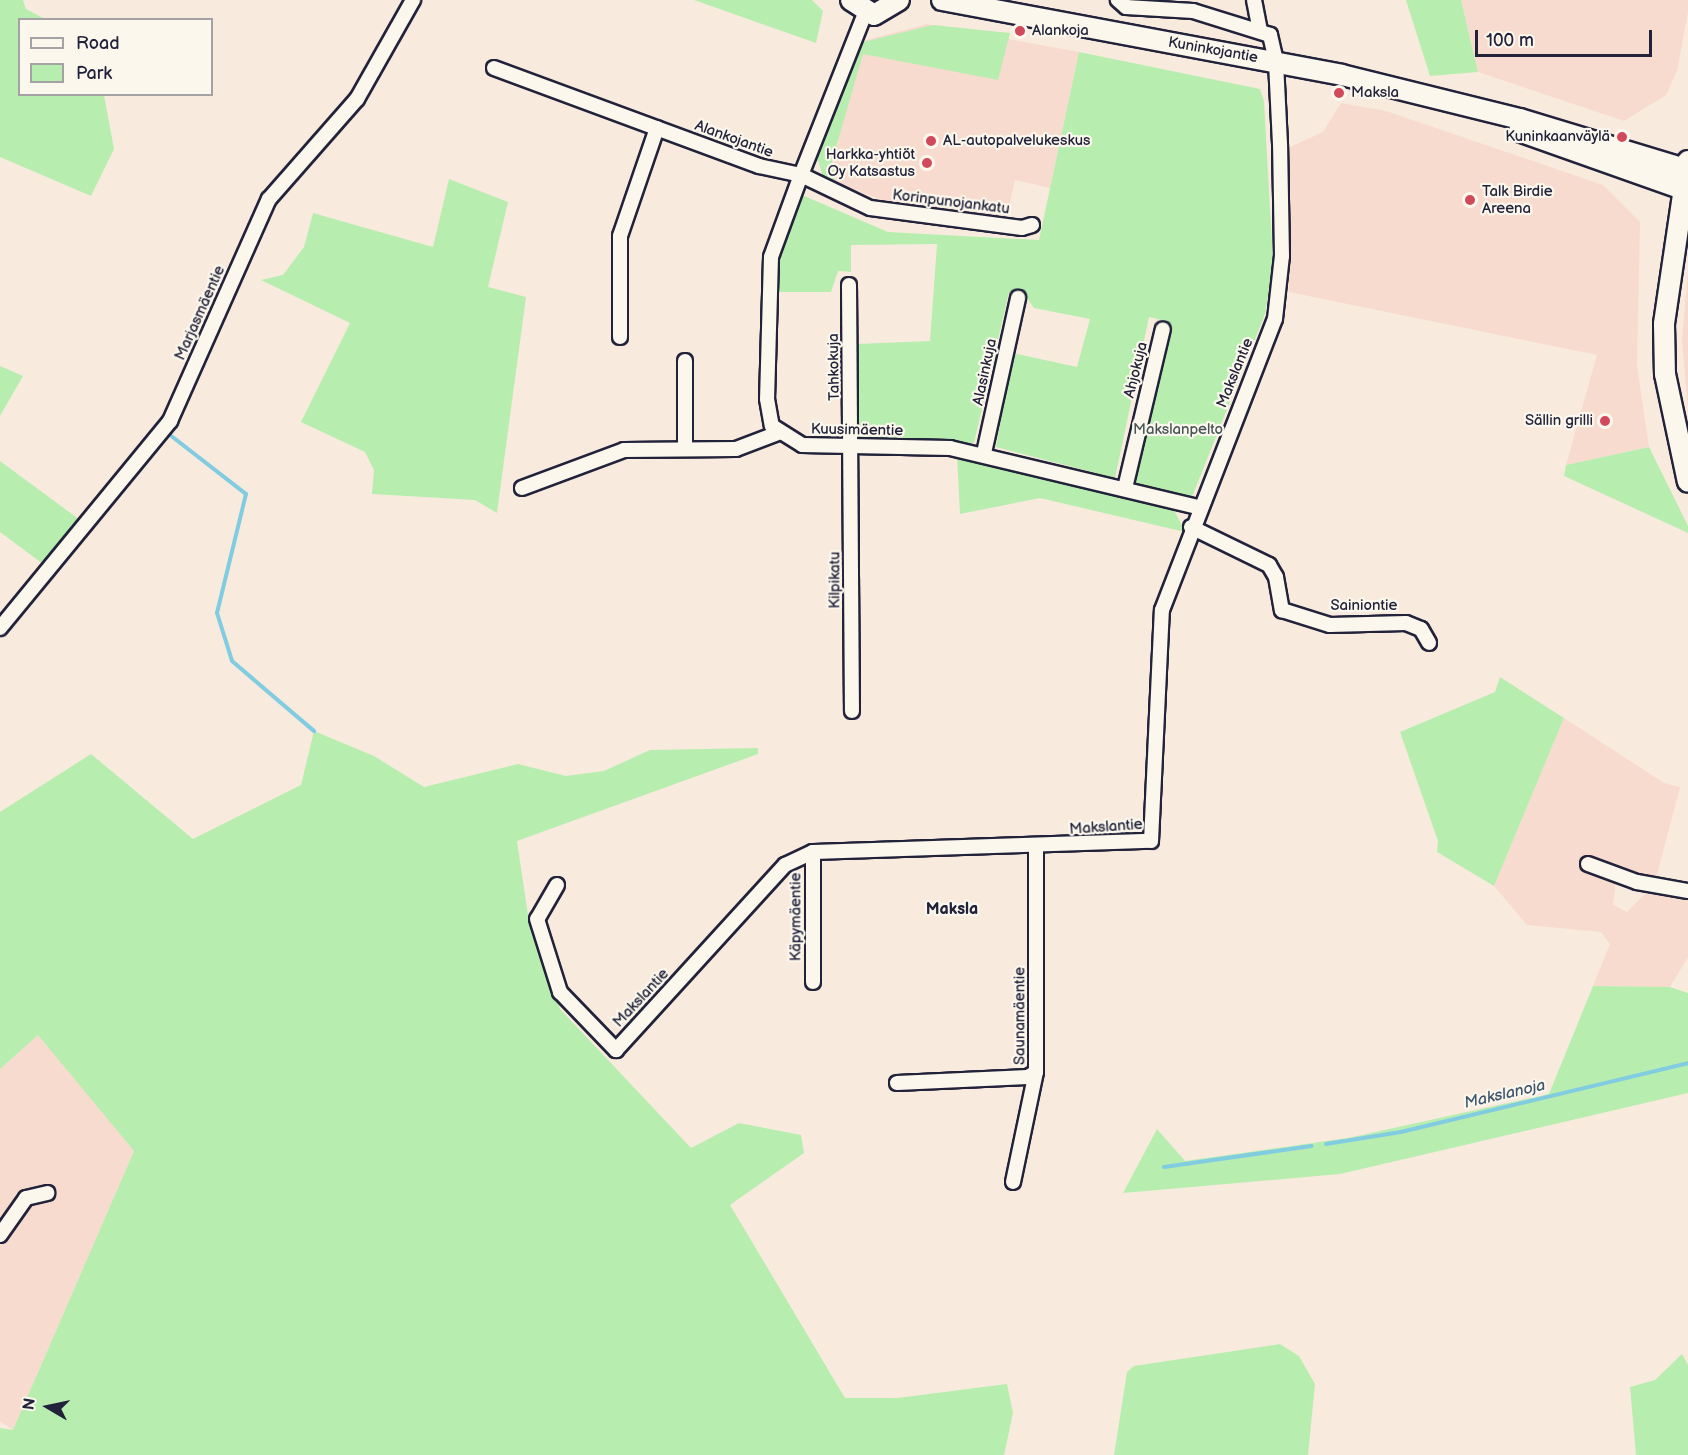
<!DOCTYPE html>
<html>
<head>
<meta charset="utf-8">
<style>
  body { margin:0 }
  #map { position:relative; width:1688px; height:1455px; overflow:hidden; background:#f9eade; font-family:"Balsamiq Sans",sans-serif }
  div>[style] { position:absolute }
  .built>* { inset:0; background:#f7dbce }
  .green>* { inset:0; background:#b7eeb0 }
  .stream>* { height:4px; margin:-2px; padding:0 2px; transform-origin:2px; border-radius:2px; background:#81cce1 }
  .roads { filter:drop-shadow(2px 0 #22223b) drop-shadow(-2px 0 #22223b) drop-shadow(0 2px #22223b) drop-shadow(0 -2px #22223b) }
  .street>* { height:14px; margin:-7px; padding:0 7px; transform-origin:7px; border-radius:7px; background:#fbf7ec }
  .secondary>* { height:20px; margin:-10px; padding:0 10px; transform-origin:10px; border-radius:10px; background:#fbf7ec }
  .dots>* { width:16px; height:16px; translate:-50% -50%; box-sizing:border-box; border:3px solid #fbf7ec; border-radius:50% }
  span { translate:-50% -50%; white-space:nowrap; text-align:center; line-height:1.15; -webkit-text-stroke:4.5px #fbf7ec; paint-order:stroke }
  .poi-label { font-size:15px; color:#22223b }
  .left { translate:0 -50%; text-align:left }
  .right { translate:-100% -50%; text-align:right }
  .street-label { font-size:15px; color:#22223b }
  .park-label { font-size:15px; color:#475558 }
  .neighbourhood-label { font-size:16px; color:#22223b; font-weight:700 }
  .water-label { font-size:16px; color:#3e556d; font-style:italic }
  .legend { position:absolute; left:18px; top:18px; width:195px; height:78px; box-sizing:border-box; background:#fbf7ec; border:2px solid #a4a2a5; margin:0; padding:8px 10px; list-style:none; font-size:18px; color:#22223b }
  .legend li { display:flex; align-items:center; gap:12px; height:30px }
  .legend b { width:30px; border:2px solid #a4a2a5 }
  .north { position:absolute; left:18px; top:1377px; width:60px; height:60px; -webkit-text-stroke:4px #fbf7ec; paint-order:stroke; rotate:279deg; font-size:16px; font-weight:700; line-height:24px; text-align:center; color:#22223b }
  .north::after { content:''; display:block; margin:auto; width:21px; height:27px; background:#22223b; clip-path:polygon(50% 0,100% 100%,50% 72%,0 100%) }
  .scale { position:absolute; left:1475px; top:30px; width:177px; height:27px; box-sizing:border-box; border:3px solid #22223b; border-top:0; padding-left:8px; font-size:18px; line-height:21px; white-space:nowrap; color:#22223b; -webkit-text-stroke:4px #fbf7ec; paint-order:stroke }
</style>
</head>
<body>
<div id="map">
  <div class="built">
    <div style="clip-path:polygon(1461px 0,1688px 0,1688px 12px,1677px 71px,1666px 95px,1624px 121px,1478px 72px)"></div>
    <div style="clip-path:polygon(927px 24px,1079px 52px,1050px 188px,1015px 180px,1007px 216px,895px 205px,827px 179px,841px 104px,866px 40px)"></div>
    <div style="clip-path:polygon(1341px 103px,1386px 111px,1603px 185px,1640px 222px,1637px 366px,1649px 447px,1566px 465px,1597px 355px,1289px 292px,1288px 148px,1323px 132px)"></div>
    <div style="clip-path:polygon(1688px 270px,1688px 411px,1682px 340px)"></div>
    <div style="clip-path:polygon(1564px 718px,1664px 783px,1680px 787px,1656px 878px,1617px 869px,1613px 905px,1627px 912px,1646px 893px,1688px 899px,1688px 957px,1670px 987px,1593px 986px,1610px 944px,1601px 932px,1527px 925px,1494px 886px)"></div>
    <div style="clip-path:polygon(38px 1034px,134px 1151px,13px 1430px,0 1421px,0 1245px,5px 1238px,0 1234px,0 1069px)"></div>
  </div>
  <div class="green">
    <div style="clip-path:polygon(0 0,23px 0,26px 9px,45px 19px,20px 20px,20px 94px,104px 95px,114px 149px,91px 196px,0 157px)"></div>
    <div style="clip-path:polygon(694px 0,812px 0,823px 11px,816px 43px)"></div>
    <div style="clip-path:polygon(1406px 0,1461px 0,1478px 72px,1430px 76px)"></div>
    <div style="clip-path:polygon(933px 25px,1010px 33px,998px 80px,863px 54px,832px 161px,835px 182px,824px 180px,817px 157px,863px 42px)"></div>
    <div style="clip-path:polygon(1079px 52px,1260px 89px,1264px 101px,1273px 262px,1265px 314px,1192px 497px,1132px 484px,1167px 321px,1149px 317px,1115px 478px,996px 447px,1013px 353px,1077px 367px,1090px 319px,1034px 308px,1025px 295px,1009px 292px,974px 443px,859px 442px,856px 344px,930px 341px,937px 244px,851px 245px,851px 272px,838px 271px,831px 292px,779px 292px,775px 258px,802px 195px,888px 232px,1039px 240px)"></div>
    <div style="clip-path:polygon(449px 179px,508px 202px,488px 287px,526px 297px,497px 513px,475px 500px,372px 494px,374px 470px,365px 452px,301px 422px,350px 323px,261px 280px,283px 275px,304px 247px,313px 213px,433px 247px)"></div>
    <div style="clip-path:polygon(0 366px,23px 376px,0 416px)"></div>
    <div style="clip-path:polygon(1649px 447px,1688px 526px,1688px 533px,1564px 476px,1566px 465px)"></div>
    <div style="clip-path:polygon(957px 455px,1173px 508px,1185px 532px,1040px 498px,960px 514px)"></div>
    <div style="clip-path:polygon(0 461px,80px 520px,43px 564px,0 532px)"></div>
    <div style="clip-path:polygon(1500px 677px,1564px 718px,1494px 886px,1437px 852px,1438px 841px,1400px 732px,1495px 692px)"></div>
    <div style="clip-path:polygon(314px 731px,374px 756px,424px 787px,518px 764px,566px 776px,604px 771px,650px 750px,758px 748px,758px 754px,517px 841px,529px 922px,560px 1009px,691px 1148px,739px 1123px,801px 1135px,804px 1153px,730px 1205px,845px 1398px,897px 1398px,1007px 1384px,1013px 1413px,1004px 1455px,0 1455px,0 1428px,13px 1430px,134px 1151px,38px 1035px,0 1069px,0 812px,91px 754px,193px 839px,301px 785px)"></div>
    <div style="clip-path:polygon(1593px 986px,1670px 987px,1688px 993px,1688px 1093px,1340px 1174px,1123px 1193px,1157px 1129px,1185px 1161px,1348px 1138px,1549px 1094px)"></div>
    <div style="clip-path:polygon(1280px 1344px,1299px 1356px,1315px 1384px,1308px 1455px,1114px 1455px,1127px 1372px,1134px 1366px)"></div>
    <div style="clip-path:polygon(1682px 1354px,1688px 1365px,1688px 1455px,1636px 1455px,1630px 1387px,1655px 1380px)"></div>
  </div>
  <div class="stream">
    <div style="left:170px;top:435px;width:96px;rotate:37.8deg"></div>
    <div style="left:246px;top:494px;width:122px;rotate:103.7deg"></div>
    <div style="left:217px;top:613px;width:50px;rotate:72.6deg"></div>
    <div style="left:232px;top:661px;width:108px;rotate:40.5deg"></div>
    <div style="left:1326px;top:1144px;width:76px;rotate:-9.1deg"></div>
    <div style="left:1401px;top:1132px;width:295px;rotate:-13.5deg"></div>
    <div style="left:1164px;top:1167px;width:149px;rotate:-8.1deg"></div>
  </div>
  <div class="roads">
    <div class="street">
      <div style="left:1254px;top:0;width:31px;rotate:79deg"></div>
      <div style="left:494px;top:68px;width:283px;rotate:20.3deg"></div>
      <div style="left:759px;top:166px;width:43px;rotate:12.1deg"></div>
      <div style="left:801px;top:175px;width:174px;rotate:-68.4deg"></div>
      <div style="left:1032px;top:225px;width:10px;rotate:163deg"></div>
      <div style="left:1022px;top:228px;width:153px;rotate:-172.5deg"></div>
      <div style="left:870px;top:208px;width:76px;rotate:-154.4deg"></div>
      <div style="left:801px;top:175px;width:87px;rotate:110.1deg"></div>
      <div style="left:771px;top:257px;width:142px;rotate:91.6deg"></div>
      <div style="left:767px;top:399px;width:27px;rotate:80deg"></div>
      <div style="left:772px;top:426px;width:36px;rotate:32deg"></div>
      <div style="left:802px;top:445px;width:148px;rotate:1.2deg"></div>
      <div style="left:950px;top:448px;width:255px;rotate:13.4deg"></div>
      <div style="left:849px;top:285px;width:426px;rotate:89.6deg"></div>
      <div style="left:620px;top:337px;width:101px;rotate:-90deg"></div>
      <div style="left:620px;top:236px;width:114px;rotate:-71.1deg"></div>
      <div style="left:685px;top:449px;width:88px;rotate:-90deg"></div>
      <div style="left:984px;top:453px;width:159px;rotate:-77.6deg"></div>
      <div style="left:522px;top:488px;width:109px;rotate:-20.4deg"></div>
      <div style="left:624px;top:450px;width:112px;rotate:-0.5deg"></div>
      <div style="left:736px;top:449px;width:45px;rotate:-20.9deg"></div>
      <div style="left:1125px;top:488px;width:163px;rotate:-76.6deg"></div>
      <div style="left:1191px;top:527px;width:87px;rotate:26deg"></div>
      <div style="left:1269px;top:565px;width:14px;rotate:60deg"></div>
      <div style="left:1276px;top:577px;width:34px;rotate:80deg"></div>
      <div style="left:1282px;top:610px;width:50px;rotate:17.4deg"></div>
      <div style="left:1330px;top:625px;width:76px;rotate:-1.5deg"></div>
      <div style="left:1406px;top:623px;width:16px;rotate:22deg"></div>
      <div style="left:1421px;top:629px;width:16px;rotate:60deg"></div>
      <div style="left:0;top:628px;width:268px;rotate:-50.6deg"></div>
      <div style="left:170px;top:421px;width:243px;rotate:-66deg"></div>
      <div style="left:269px;top:199px;width:133px;rotate:-48.7deg"></div>
      <div style="left:357px;top:99px;width:114px;rotate:-60.5deg"></div>
      <div style="left:813px;top:852px;width:130px;rotate:90deg"></div>
      <div style="left:1588px;top:864px;width:52px;rotate:20.2deg"></div>
      <div style="left:1637px;top:882px;width:52px;rotate:10deg"></div>
      <div style="left:557px;top:885px;width:39px;rotate:120deg"></div>
      <div style="left:537px;top:919px;width:77px;rotate:72.5deg"></div>
      <div style="left:560px;top:992px;width:81px;rotate:46deg"></div>
      <div style="left:616px;top:1050px;width:251px;rotate:-47.6deg"></div>
      <div style="left:785px;top:865px;width:31px;rotate:-25deg"></div>
      <div style="left:813px;top:852px;width:338px;rotate:-1.9deg"></div>
      <div style="left:1151px;top:841px;width:231px;rotate:-87.3deg"></div>
      <div style="left:1162px;top:610px;width:312px;rotate:-68.8deg"></div>
      <div style="left:1275px;top:319px;width:63px;rotate:-83.7deg"></div>
      <div style="left:1282px;top:256px;width:112px;rotate:-91deg"></div>
      <div style="left:1280px;top:144px;width:83px;rotate:-92.8deg"></div>
      <div style="left:1276px;top:61px;width:27px;rotate:-103deg"></div>
      <div style="left:1270px;top:35px;width:81px;rotate:-162.7deg"></div>
      <div style="left:1193px;top:11px;width:67px;rotate:-176.6deg"></div>
      <div style="left:1126px;top:7px;width:11px;rotate:-139deg"></div>
      <div style="left:897px;top:1083px;width:131px;rotate:-2.6deg"></div>
      <div style="left:1028px;top:1077px;width:9px;rotate:-32deg"></div>
      <div style="left:1013px;top:1182px;width:112px;rotate:-78.2deg"></div>
      <div style="left:1036px;top:1072px;width:224px;rotate:-90deg"></div>
      <div style="left:0;top:1235px;width:45px;rotate:-54.9deg"></div>
      <div style="left:26px;top:1198px;width:22px;rotate:-13deg"></div>
    </div>
    <div class="secondary">
      <div style="left:851px;top:0;width:27px;rotate:33deg"></div>
      <div style="left:874px;top:15px;width:29px;rotate:-31deg"></div>
      <div style="left:942px;top:0;width:407px;rotate:10.6deg"></div>
      <div style="left:1342px;top:75px;width:183px;rotate:13.9deg"></div>
      <div style="left:1520px;top:119px;width:176px;rotate:16.9deg"></div>
      <div style="left:1519px;top:131px;width:179px;rotate:19.5deg"></div>
      <div style="left:1688px;top:161px;width:165px;rotate:98.4deg"></div>
      <div style="left:1664px;top:324px;width:50px;rotate:88.9deg"></div>
      <div style="left:1665px;top:374px;width:110px;rotate:78deg"></div>
    </div>
  </div>
  <div class="dots">
    <div style="left:1020px;top:31px;background:#d1495b"></div>
    <div style="left:1339px;top:93px;background:#d1495b"></div>
    <div style="left:1622px;top:137px;background:#d1495b"></div>
    <div style="left:931px;top:141px;background:#d1495b"></div>
    <div style="left:927px;top:163px;background:#d1495b"></div>
    <div style="left:1470px;top:200px;background:#d1495b"></div>
    <div style="left:1605px;top:421px;background:#d1495b"></div>
  </div>
  <div class="poi-label">
    <span class="left" style="left:1032px;top:31px">Alankoja</span>
    <span class="left" style="left:1351px;top:93px">Maksla</span>
    <span class="right" style="left:1610px;top:137px">Kuninkaanväylä</span>
    <span class="left" style="left:943px;top:141px">AL-autopalvelukeskus</span>
    <span class="right" style="left:915px;top:163px">Harkka-yhtiöt<br>Oy Katsastus</span>
    <span class="left" style="left:1482px;top:200px">Talk Birdie<br>Areena</span>
    <span class="right" style="left:1593px;top:421px">Sällin grilli</span>
  </div>
  <div class="street-label">
    <span style="left:1213px;top:50px;rotate:10deg">Kuninkojantie</span>
    <span style="left:734px;top:139px;rotate:20deg">Alankojantie</span>
    <span style="left:951px;top:202px;rotate:7deg">Korinpunojankatu</span>
    <span style="left:200px;top:313px;rotate:-66deg">Marjasmäentie</span>
    <span style="left:834px;top:367px;rotate:-91deg">Tahkokuja</span>
    <span style="left:1136px;top:370px;rotate:-76deg">Ahjokuja</span>
    <span style="left:985px;top:372px;rotate:-78deg">Alasinkuja</span>
    <span style="left:1235px;top:373px;rotate:-68deg">Makslantie</span>
    <span style="left:857px;top:430px;rotate:1deg">Kuusimäentie</span>
    <span style="left:835px;top:580px;rotate:-90deg">Kilpikatu</span>
    <span style="left:1364px;top:606px">Sainiontie</span>
    <span style="left:1106px;top:827px;rotate:-4deg">Makslantie</span>
    <span style="left:796px;top:917px;rotate:-90deg">Käpymäentie</span>
    <span style="left:641px;top:998px;rotate:-47deg">Makslantie</span>
    <span style="left:1020px;top:1016px;rotate:-90deg">Saunamäentie</span>
  </div>
  <div class="park-label">
    <span style="left:1178px;top:430px">Makslanpelto</span>
  </div>
  <div class="neighbourhood-label">
    <span style="left:952px;top:910px">Maksla</span>
  </div>
  <div class="water-label">
    <span style="left:1505px;top:1095px;rotate:-13deg">Makslanoja</span>
  </div>
  <ul class="legend">
  <li><b style="height:8px;background:#fbf7ec"></b>Road</li>
  <li><b style="height:16px;background:#b7eeb0"></b>Park</li>
  </ul>
  <div class="north">N</div>
  <div class="scale">100 m</div>
</div>
</body>
</html>
